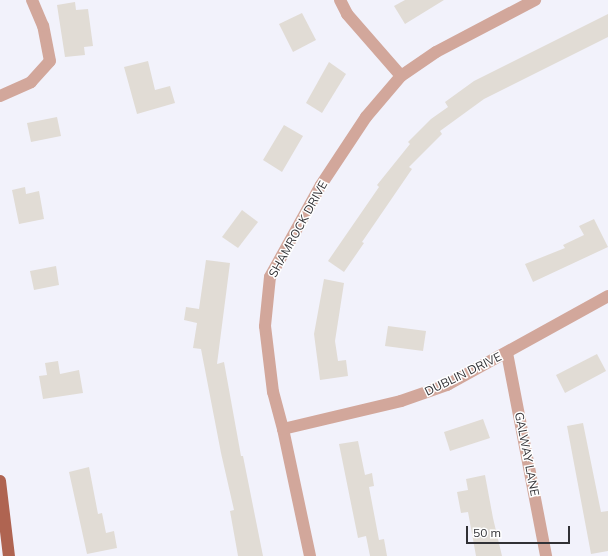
<!DOCTYPE html>
<html>
<head>
<meta charset="utf-8">
<style>
  body { margin:0 }
  #map { position:relative; width:608px; height:556px; overflow:hidden; background:#f2f2fb; font-family:Mulish,sans-serif }
  div>[style] { position:absolute }
  .building>* { inset:0; background:#e1dcd5 }
  .minor>* { height:12px; margin:-6px; padding:0 6px; transform-origin:6px; border-radius:6px; background:#d2a79b }
  .major>* { height:12px; margin:-6px; padding:0 6px; transform-origin:6px; border-radius:6px; background:#af6451 }
  span { translate:-50% -50%; white-space:nowrap; text-align:center; line-height:1.15; -webkit-text-stroke:3px #fff; paint-order:stroke }
  .street-label { font-size:12px; color:#313135 }
  .scale { position:absolute; left:466px; top:526px; width:104px; height:18px; box-sizing:border-box; border:2px solid #313135; border-top:0; padding-left:5px; font-size:12px; line-height:14px; white-space:nowrap; color:#313135; -webkit-text-stroke:3px #fff; paint-order:stroke }
</style>
</head>
<body>
<div id="map">
  <div class="building">
    <div style="clip-path:polygon(405px 0,444px 0,405px 24px,394px 6px)"></div>
    <div style="clip-path:polygon(75px 2px,76px 10px,88px 9px,93px 46px,84px 47px,85px 55px,65px 57px,57px 5px)"></div>
    <div style="clip-path:polygon(302px 13px,316px 40px,293px 52px,279px 24px)"></div>
    <div style="clip-path:polygon(608px 14px,608px 37px,484px 99px,440px 131px,442px 134px,409px 167px,412px 169px,362px 242px,364px 243px,344px 272px,328px 261px,379px 187px,377px 185px,410px 144px,408px 142px,431px 119px,448px 107px,445px 102px,474px 81px)"></div>
    <div style="clip-path:polygon(148px 61px,155px 90px,170px 86px,175px 103px,137px 114px,124px 67px)"></div>
    <div style="clip-path:polygon(329px 62px,346px 74px,322px 113px,306px 103px)"></div>
    <div style="clip-path:polygon(57px 117px,61px 136px,31px 142px,27px 123px)"></div>
    <div style="clip-path:polygon(284px 125px,303px 136px,282px 172px,263px 160px)"></div>
    <div style="clip-path:polygon(25px 187px,26px 194px,39px 191px,44px 219px,19px 224px,12px 190px)"></div>
    <div style="clip-path:polygon(242px 210px,258px 222px,238px 248px,222px 237px)"></div>
    <div style="clip-path:polygon(594px 219px,608px 247px,533px 282px,525px 264px,565px 248px,563px 245px,584px 235px,579px 226px)"></div>
    <div style="clip-path:polygon(206px 260px,230px 263px,217px 364px,224px 362px,241px 456px,243px 456px,263px 556px,238px 556px,230px 511px,234px 510px,221px 453px,201px 349px,193px 348px,197px 323px,184px 320px,186px 307px,199px 309px)"></div>
    <div style="clip-path:polygon(56px 266px,59px 285px,34px 290px,30px 271px)"></div>
    <div style="clip-path:polygon(324px 279px,344px 283px,335px 341px,338px 361px,346px 360px,348px 376px,320px 380px,314px 334px)"></div>
    <div style="clip-path:polygon(388px 326px,426px 331px,423px 351px,385px 346px)"></div>
    <div style="clip-path:polygon(597px 354px,606px 371px,565px 393px,556px 375px)"></div>
    <div style="clip-path:polygon(58px 361px,60px 374px,79px 370px,83px 393px,43px 399px,39px 376px,47px 375px,45px 363px)"></div>
    <div style="clip-path:polygon(483px 419px,490px 438px,450px 451px,444px 432px)"></div>
    <div style="clip-path:polygon(583px 423px,601px 512px,608px 511px,608px 551px,591px 554px,567px 426px)"></div>
    <div style="clip-path:polygon(358px 441px,365px 475px,372px 473px,374px 486px,369px 487px,379px 540px,384px 539px,387px 556px,370px 556px,366px 536px,358px 538px,339px 444px)"></div>
    <div style="clip-path:polygon(89px 467px,98px 514px,102px 513px,106px 533px,114px 531px,117px 548px,87px 554px,69px 472px)"></div>
    <div style="clip-path:polygon(485px 475px,493px 518px,502px 556px,476px 556px,468px 512px,461px 513px,457px 492px,468px 490px,466px 479px)"></div>
  </div>
  <div class="minor">
    <div style="left:340px;top:0;width:16px;rotate:63deg"></div>
    <div style="left:347px;top:14px;width:82px;rotate:48.9deg"></div>
    <div style="left:0;top:96px;width:34px;rotate:-24deg"></div>
    <div style="left:31px;top:82px;width:28px;rotate:-48deg"></div>
    <div style="left:50px;top:61px;width:36px;rotate:-101deg"></div>
    <div style="left:43px;top:26px;width:28px;rotate:-113deg"></div>
    <div style="left:507px;top:353px;width:207px;rotate:79.1deg"></div>
    <div style="left:283px;top:429px;width:121px;rotate:-13.3deg"></div>
    <div style="left:401px;top:401px;width:49px;rotate:-19.2deg"></div>
    <div style="left:447px;top:385px;width:184px;rotate:-28.9deg"></div>
    <div style="left:310px;top:556px;width:130px;rotate:-102deg"></div>
    <div style="left:283px;top:429px;width:38px;rotate:-105deg"></div>
    <div style="left:273px;top:392px;width:66px;rotate:-96.9deg"></div>
    <div style="left:265px;top:326px;width:49px;rotate:-84.2deg"></div>
    <div style="left:270px;top:277px;width:105px;rotate:-61deg"></div>
    <div style="left:321px;top:185px;width:82px;rotate:-56.5deg"></div>
    <div style="left:366px;top:117px;width:54px;rotate:-49.5deg"></div>
    <div style="left:401px;top:76px;width:42px;rotate:-34.4deg"></div>
    <div style="left:436px;top:52px;width:112px;rotate:-27.7deg"></div>
  </div>
  <div class="major">
    <div style="left:0;top:481px;width:76px;rotate:83.2deg"></div>
  </div>
  <div class="street-label">
    <span style="left:298px;top:229px;rotate:-61deg">SHAMROCK DRIVE</span>
    <span style="left:463px;top:374px;rotate:-26deg">DUBLIN DRIVE</span>
    <span style="left:527px;top:454px;rotate:79deg">GALWAY LANE</span>
  </div>
  <div class="scale">50 m</div>
</div>
</body>
</html>
